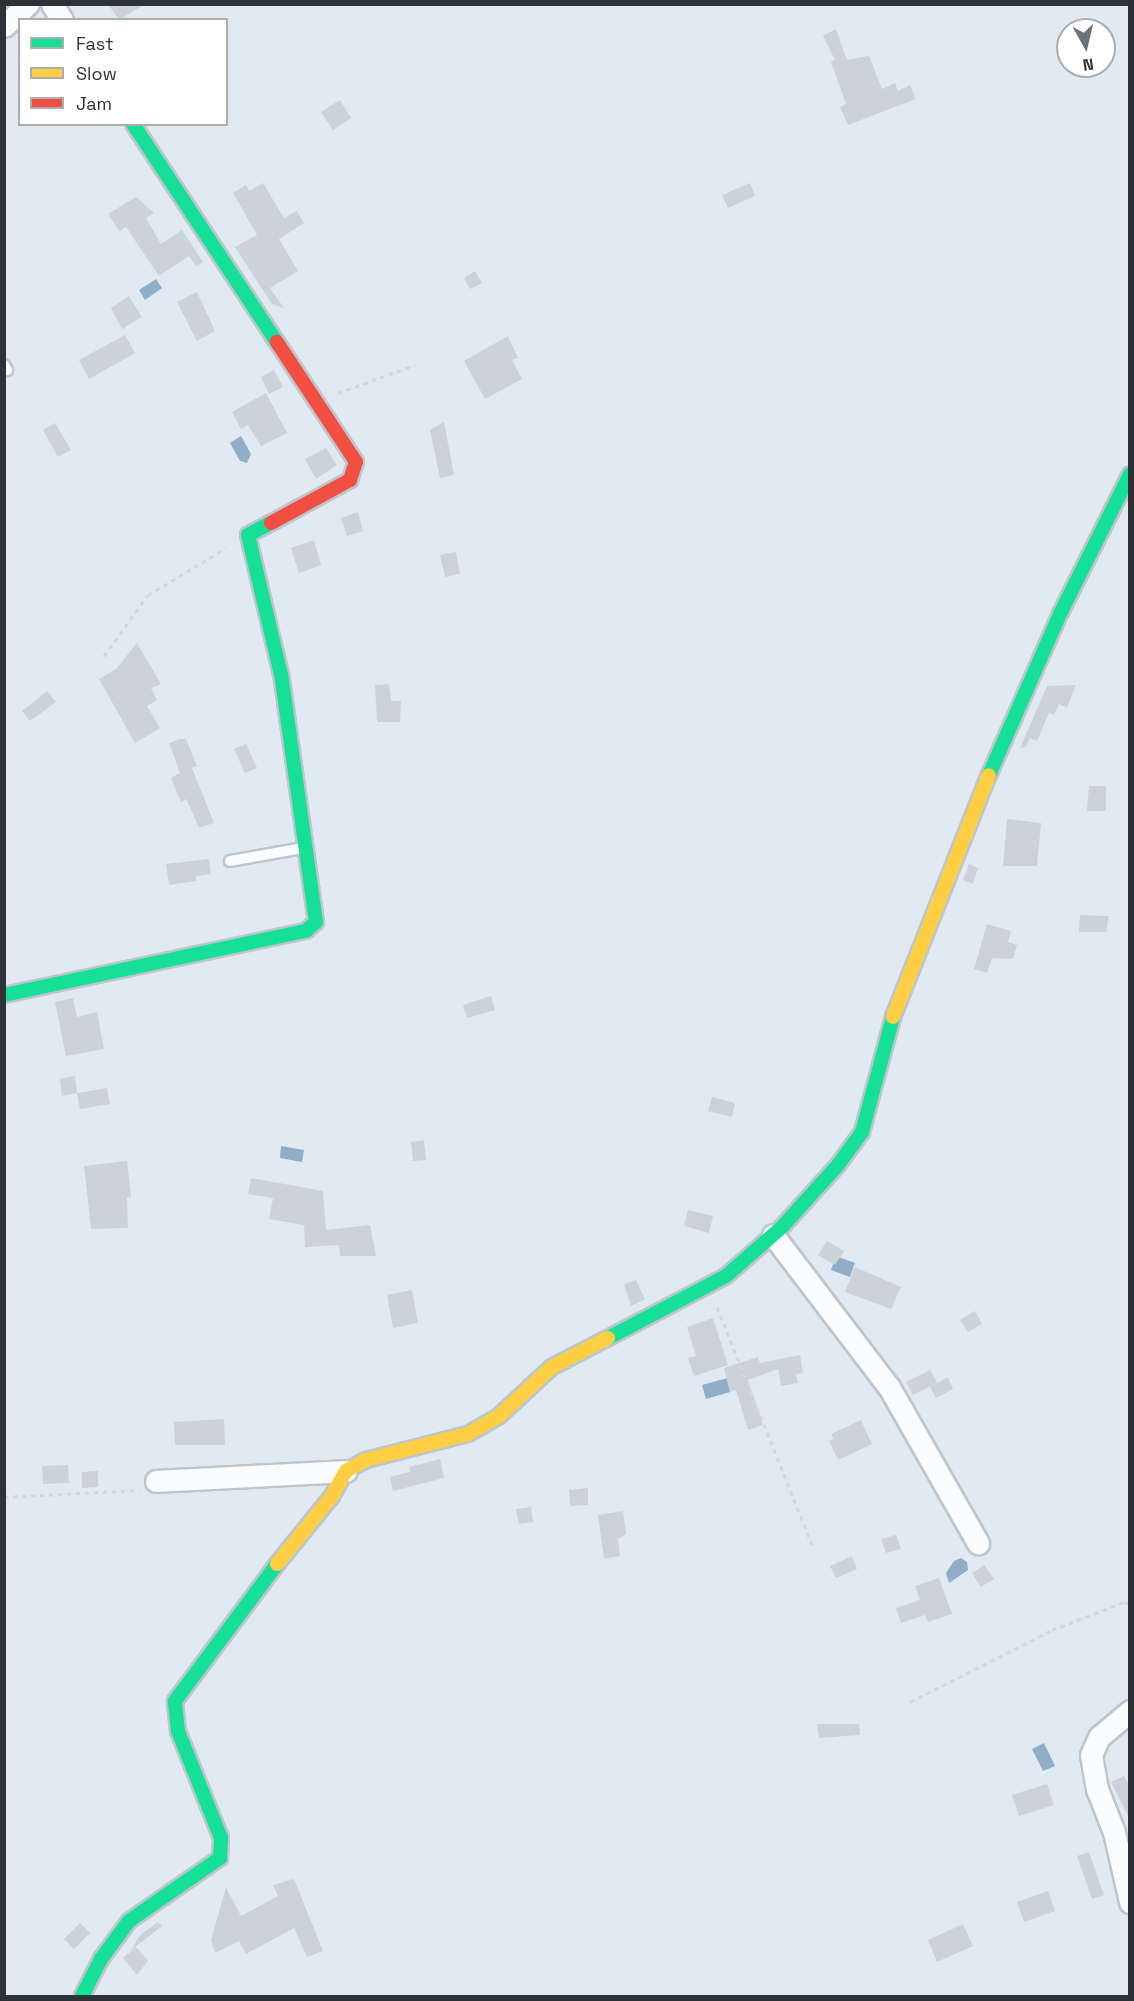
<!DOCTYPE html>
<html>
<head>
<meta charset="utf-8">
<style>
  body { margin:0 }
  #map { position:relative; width:1134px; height:2001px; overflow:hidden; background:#e1eaf3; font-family:"Space Grotesk",sans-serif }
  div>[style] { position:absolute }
  .water>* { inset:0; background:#91adc8 }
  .building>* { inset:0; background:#ccd2d9 }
  .path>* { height:3px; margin-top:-1.5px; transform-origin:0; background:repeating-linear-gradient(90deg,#d5d8da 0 4.5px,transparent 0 9px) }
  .roads { filter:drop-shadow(2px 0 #bec5cb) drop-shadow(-2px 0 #bec5cb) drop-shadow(0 2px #bec5cb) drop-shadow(0 -2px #bec5cb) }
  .lane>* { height:10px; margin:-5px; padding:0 5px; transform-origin:5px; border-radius:5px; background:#fafcfd }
  .street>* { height:21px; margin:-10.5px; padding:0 10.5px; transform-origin:10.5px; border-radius:10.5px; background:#fafcfd }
  .fast>* { height:14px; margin:-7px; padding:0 7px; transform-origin:7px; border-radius:7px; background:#16e098 }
  .slow>* { height:14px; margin:-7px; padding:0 7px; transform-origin:7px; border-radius:7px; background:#ffcf43 }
  .jam>* { height:14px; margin:-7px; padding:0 7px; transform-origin:7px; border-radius:7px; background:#f24e42 }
  span { translate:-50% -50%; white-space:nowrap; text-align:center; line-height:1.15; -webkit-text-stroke:6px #fff; paint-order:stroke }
  .frame { position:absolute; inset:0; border:6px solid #2c3238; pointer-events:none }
  .legend { position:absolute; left:18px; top:18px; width:210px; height:108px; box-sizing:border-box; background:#fff; border:2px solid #abadaf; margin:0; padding:8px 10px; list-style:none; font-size:18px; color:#2c3238 }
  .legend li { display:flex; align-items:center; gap:12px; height:30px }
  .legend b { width:30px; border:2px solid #abadaf }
  .north { position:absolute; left:1056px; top:18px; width:60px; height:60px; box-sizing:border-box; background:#fff; border:2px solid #abadaf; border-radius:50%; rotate:172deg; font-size:16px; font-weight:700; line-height:24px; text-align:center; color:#2c3238 }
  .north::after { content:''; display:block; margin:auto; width:21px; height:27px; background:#6b7279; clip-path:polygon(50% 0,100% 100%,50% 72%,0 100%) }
</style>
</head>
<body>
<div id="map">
  <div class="water">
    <div style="clip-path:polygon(156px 279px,162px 288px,145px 300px,139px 290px)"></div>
    <div style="clip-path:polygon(241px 436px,251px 454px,247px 463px,240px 461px,230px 443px)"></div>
    <div style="clip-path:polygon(281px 1146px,304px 1150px,302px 1162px,280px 1158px)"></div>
    <div style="clip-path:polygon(836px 1256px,855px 1263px,850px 1277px,831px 1270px)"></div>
    <div style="clip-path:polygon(727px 1378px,730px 1392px,706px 1399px,702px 1385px)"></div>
    <div style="clip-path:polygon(961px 1558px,967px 1562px,968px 1570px,949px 1583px,946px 1573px,954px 1561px)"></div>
    <div style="clip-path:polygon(1044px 1743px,1055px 1766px,1043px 1771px,1032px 1749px)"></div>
  </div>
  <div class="building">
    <div style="clip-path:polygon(108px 4px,145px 4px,119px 20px)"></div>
    <div style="clip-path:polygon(836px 29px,847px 60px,869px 56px,882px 89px,895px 83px,898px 91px,910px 85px,916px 99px,848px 125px,840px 107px,846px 104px,831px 62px,835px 60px,823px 36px)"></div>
    <div style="clip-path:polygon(340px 100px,351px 118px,333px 130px,321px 112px)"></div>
    <div style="clip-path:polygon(263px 183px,284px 218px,297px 211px,304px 223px,279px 239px,298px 271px,270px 288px,284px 308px,272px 304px,235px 247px,257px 235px,233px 193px,246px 185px,249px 191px)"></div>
    <div style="clip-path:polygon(750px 183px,755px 196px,728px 208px,722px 195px)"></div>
    <div style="clip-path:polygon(136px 197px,154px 213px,146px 218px,161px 244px,182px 230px,203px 262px,196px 266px,189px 256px,159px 276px,126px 227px,119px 231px,108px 214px)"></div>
    <div style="clip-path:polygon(475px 271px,482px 283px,470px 289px,464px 278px)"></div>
    <div style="clip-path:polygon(197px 292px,215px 331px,197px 341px,177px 302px)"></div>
    <div style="clip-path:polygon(129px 296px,142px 317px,122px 329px,111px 308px)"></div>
    <div style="clip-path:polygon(125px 335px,135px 353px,89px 379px,79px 360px)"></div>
    <div style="clip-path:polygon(508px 336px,518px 358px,512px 360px,522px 379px,485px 399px,464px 361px)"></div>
    <div style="clip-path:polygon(274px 370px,283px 387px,269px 394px,261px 377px)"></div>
    <div style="clip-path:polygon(266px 393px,287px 433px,261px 446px,248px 425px,241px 429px,232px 412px)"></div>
    <div style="clip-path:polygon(444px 422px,454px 475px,440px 478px,430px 430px)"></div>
    <div style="clip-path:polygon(55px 423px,71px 450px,58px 457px,43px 430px)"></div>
    <div style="clip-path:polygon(326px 448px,337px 465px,316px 479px,305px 459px)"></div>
    <div style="clip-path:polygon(358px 512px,363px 531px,347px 536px,341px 518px)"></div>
    <div style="clip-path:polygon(314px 540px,321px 565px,299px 573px,291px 548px)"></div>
    <div style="clip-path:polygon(456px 552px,460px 574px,445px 577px,440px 555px)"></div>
    <div style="clip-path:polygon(137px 643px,161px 684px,151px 688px,157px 700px,147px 706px,160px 728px,135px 743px,99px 679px,116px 669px)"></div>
    <div style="clip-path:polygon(389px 684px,391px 701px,401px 701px,400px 722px,377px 722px,375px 685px)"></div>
    <div style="clip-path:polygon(1076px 685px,1067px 708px,1059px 704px,1054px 715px,1049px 713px,1037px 741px,1030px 738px,1026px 747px,1020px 748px,1047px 686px)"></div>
    <div style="clip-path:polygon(47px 691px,56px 702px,30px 721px,22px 711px)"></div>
    <div style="clip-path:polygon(180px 739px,186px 739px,197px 766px,192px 768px,214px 823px,199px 828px,190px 807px,186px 799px,181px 802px,171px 778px,180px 773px,169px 743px)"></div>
    <div style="clip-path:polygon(246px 744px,257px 768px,245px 773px,234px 749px)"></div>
    <div style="clip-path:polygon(1089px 786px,1106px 786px,1106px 811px,1087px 811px)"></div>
    <div style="clip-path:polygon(1007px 819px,1041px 823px,1037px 866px,1003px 866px)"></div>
    <div style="clip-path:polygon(209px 859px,211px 874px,196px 876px,196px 881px,169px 885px,166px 864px)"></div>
    <div style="clip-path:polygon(969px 864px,978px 868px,973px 884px,963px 880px)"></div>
    <div style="clip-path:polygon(1080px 915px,1109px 916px,1106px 932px,1079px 932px)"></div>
    <div style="clip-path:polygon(987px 924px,1011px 931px,1008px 942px,1017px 945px,1013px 959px,992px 958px,987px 973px,974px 969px)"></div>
    <div style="clip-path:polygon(491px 996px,495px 1010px,467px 1018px,463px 1005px)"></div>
    <div style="clip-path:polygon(73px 998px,77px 1017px,97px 1012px,104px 1049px,66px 1056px,55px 1002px)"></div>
    <div style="clip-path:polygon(75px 1076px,77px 1093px,62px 1096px,60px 1079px)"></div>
    <div style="clip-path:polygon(107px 1088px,110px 1104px,80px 1109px,77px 1093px)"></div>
    <div style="clip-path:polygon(712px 1097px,735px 1103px,732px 1117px,708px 1111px)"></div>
    <div style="clip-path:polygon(424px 1140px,426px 1160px,413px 1161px,411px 1142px)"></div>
    <div style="clip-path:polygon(127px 1161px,131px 1197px,127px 1198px,128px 1228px,91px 1229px,84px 1166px)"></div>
    <div style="clip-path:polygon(251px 1178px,323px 1191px,326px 1230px,370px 1225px,376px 1256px,340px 1256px,339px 1245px,305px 1247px,304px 1225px,269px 1219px,273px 1198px,248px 1194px)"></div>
    <div style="clip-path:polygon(688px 1210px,713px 1216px,709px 1233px,684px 1226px)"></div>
    <div style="clip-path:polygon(827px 1241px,844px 1251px,835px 1265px,818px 1255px)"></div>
    <div style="clip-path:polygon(855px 1267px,901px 1287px,891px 1309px,845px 1292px)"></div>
    <div style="clip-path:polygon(636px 1280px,645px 1299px,631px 1306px,624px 1284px)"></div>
    <div style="clip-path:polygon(412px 1290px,418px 1323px,393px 1328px,387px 1295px)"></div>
    <div style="clip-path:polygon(975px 1311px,982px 1324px,968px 1332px,960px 1320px)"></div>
    <div style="clip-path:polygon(713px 1318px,728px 1365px,694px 1376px,688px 1358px,696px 1356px,687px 1327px)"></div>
    <div style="clip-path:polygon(800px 1355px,803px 1373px,796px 1374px,798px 1383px,781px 1386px,778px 1369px,748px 1380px,763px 1425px,748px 1430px,736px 1390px,730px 1392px,724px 1368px,758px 1357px,760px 1363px)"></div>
    <div style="clip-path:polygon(930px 1370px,937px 1383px,913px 1395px,906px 1382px)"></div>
    <div style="clip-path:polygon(948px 1377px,953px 1389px,936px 1398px,930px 1387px)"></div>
    <div style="clip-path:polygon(224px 1419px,225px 1445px,175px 1445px,174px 1422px)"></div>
    <div style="clip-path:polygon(861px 1420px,872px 1444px,838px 1460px,829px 1441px,834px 1439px,831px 1434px)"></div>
    <div style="clip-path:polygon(440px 1459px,444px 1478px,393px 1491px,390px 1477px,410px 1472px,409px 1467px)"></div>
    <div style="clip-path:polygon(68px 1465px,69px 1483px,43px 1484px,42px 1466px)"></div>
    <div style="clip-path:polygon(98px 1471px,98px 1487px,82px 1488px,82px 1472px)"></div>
    <div style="clip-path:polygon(588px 1488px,588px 1505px,570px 1506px,569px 1490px)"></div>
    <div style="clip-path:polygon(531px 1507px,533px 1522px,519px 1524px,516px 1509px)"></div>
    <div style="clip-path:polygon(623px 1511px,626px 1534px,618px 1539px,620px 1556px,604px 1559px,598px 1515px)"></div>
    <div style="clip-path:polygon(896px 1535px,901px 1549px,886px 1553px,881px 1539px)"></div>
    <div style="clip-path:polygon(852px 1556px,857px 1569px,836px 1578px,830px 1566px)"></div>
    <div style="clip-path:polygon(984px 1565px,994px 1579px,981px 1587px,972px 1573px)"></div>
    <div style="clip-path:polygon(939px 1578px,952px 1614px,928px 1622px,925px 1615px,901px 1623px,896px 1608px,920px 1600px,915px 1586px)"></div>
    <div style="clip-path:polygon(817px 1724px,859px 1724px,860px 1735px,819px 1738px)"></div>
    <div style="clip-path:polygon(1124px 1776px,1130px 1788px,1130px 1820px,1111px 1782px)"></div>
    <div style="clip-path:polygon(1047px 1784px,1054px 1805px,1019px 1816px,1012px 1795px)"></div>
    <div style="clip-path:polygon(1089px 1852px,1104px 1895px,1092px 1899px,1077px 1856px)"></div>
    <div style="clip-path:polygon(294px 1879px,323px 1951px,307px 1957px,294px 1928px,246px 1954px,239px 1941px,215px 1953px,211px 1940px,226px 1887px,241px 1916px,278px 1896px,273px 1885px)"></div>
    <div style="clip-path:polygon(1048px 1891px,1055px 1911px,1024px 1922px,1017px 1902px)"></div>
    <div style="clip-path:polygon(158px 1922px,162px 1926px,130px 1951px,141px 1934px)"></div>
    <div style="clip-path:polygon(80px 1923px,90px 1933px,74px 1949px,64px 1939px)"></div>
    <div style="clip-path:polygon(963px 1924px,973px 1946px,937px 1962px,928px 1940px)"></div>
    <div style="clip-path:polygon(136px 1947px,148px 1961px,137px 1975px,123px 1958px)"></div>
  </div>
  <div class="path">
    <div style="left:338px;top:393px;width:82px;rotate:-20deg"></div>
    <div style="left:104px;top:656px;width:75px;rotate:-54.2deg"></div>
    <div style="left:148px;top:595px;width:91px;rotate:-31.1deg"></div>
    <div style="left:717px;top:1307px;width:256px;rotate:68.2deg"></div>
    <div style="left:4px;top:1497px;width:136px;rotate:-2.9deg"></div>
    <div style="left:910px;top:1702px;width:159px;rotate:-26.9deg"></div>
    <div style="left:1052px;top:1630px;width:77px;rotate:-21.3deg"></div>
    <div style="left:1124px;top:1602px;width:6px;rotate:18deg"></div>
  </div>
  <div class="roads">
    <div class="lane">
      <div style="left:4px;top:365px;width:6px;rotate:59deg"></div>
      <div style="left:230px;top:861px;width:74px;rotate:-10.1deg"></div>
    </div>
    <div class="street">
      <div style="left:52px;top:4px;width:19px;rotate:58deg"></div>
      <div style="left:4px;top:26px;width:33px;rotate:-43deg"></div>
      <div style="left:773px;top:1235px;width:191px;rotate:52.7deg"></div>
      <div style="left:889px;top:1387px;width:180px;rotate:60.3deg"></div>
      <div style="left:156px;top:1481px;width:190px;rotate:-3deg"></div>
      <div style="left:1130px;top:1711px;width:40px;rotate:140deg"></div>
      <div style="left:1099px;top:1737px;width:20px;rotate:114deg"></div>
      <div style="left:1091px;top:1755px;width:35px;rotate:80deg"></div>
      <div style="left:1097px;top:1789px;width:46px;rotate:68.4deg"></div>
      <div style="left:1114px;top:1832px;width:72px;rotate:77.1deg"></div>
    </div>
    <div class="fast">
      <div style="left:133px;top:124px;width:261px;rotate:56.6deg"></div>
      <div style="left:989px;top:775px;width:178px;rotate:-66.2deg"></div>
      <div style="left:1061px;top:612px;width:154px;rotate:-63.4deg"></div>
      <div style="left:4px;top:995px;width:309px;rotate:-12deg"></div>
      <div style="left:306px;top:931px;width:13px;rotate:-42deg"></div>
      <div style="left:316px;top:922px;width:245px;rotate:-98deg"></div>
      <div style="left:282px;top:679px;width:148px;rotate:-103.3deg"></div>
      <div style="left:248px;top:535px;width:26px;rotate:-28deg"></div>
      <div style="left:608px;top:1338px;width:133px;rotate:-27.7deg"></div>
      <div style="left:726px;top:1276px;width:74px;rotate:-41.2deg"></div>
      <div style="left:782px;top:1227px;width:84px;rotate:-47.9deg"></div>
      <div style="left:838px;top:1165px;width:41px;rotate:-54deg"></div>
      <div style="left:862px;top:1132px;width:119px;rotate:-74.9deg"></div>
      <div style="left:82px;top:1996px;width:42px;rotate:-62.8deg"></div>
      <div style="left:101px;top:1959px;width:47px;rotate:-53.6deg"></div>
      <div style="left:129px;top:1921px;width:111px;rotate:-34.7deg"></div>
      <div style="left:220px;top:1858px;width:20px;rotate:-87deg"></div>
      <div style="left:221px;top:1838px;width:115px;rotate:-111.9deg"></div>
      <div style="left:178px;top:1731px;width:30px;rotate:-96deg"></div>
      <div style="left:175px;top:1701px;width:171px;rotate:-53.3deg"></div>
    </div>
    <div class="slow">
      <div style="left:893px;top:1017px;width:260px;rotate:-68.4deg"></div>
      <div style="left:277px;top:1564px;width:87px;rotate:-51deg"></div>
      <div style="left:332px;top:1496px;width:29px;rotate:-61deg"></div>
      <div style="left:346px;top:1471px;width:23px;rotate:-29deg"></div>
      <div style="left:366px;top:1460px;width:105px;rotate:-14.3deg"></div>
      <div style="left:468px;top:1434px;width:36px;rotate:-30deg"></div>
      <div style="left:499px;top:1416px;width:72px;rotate:-42.8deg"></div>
      <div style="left:552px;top:1367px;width:63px;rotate:-27.4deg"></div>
    </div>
    <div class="jam">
      <div style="left:271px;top:523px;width:90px;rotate:-28.6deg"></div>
      <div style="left:350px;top:480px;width:19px;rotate:-72deg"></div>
      <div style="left:356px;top:462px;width:144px;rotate:-123.4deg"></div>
    </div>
  </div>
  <div class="frame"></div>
  <ul class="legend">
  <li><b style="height:8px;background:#16e098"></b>Fast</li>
  <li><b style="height:8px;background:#ffcf43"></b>Slow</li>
  <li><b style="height:8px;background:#f24e42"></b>Jam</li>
  </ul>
  <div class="north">N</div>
</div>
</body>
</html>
